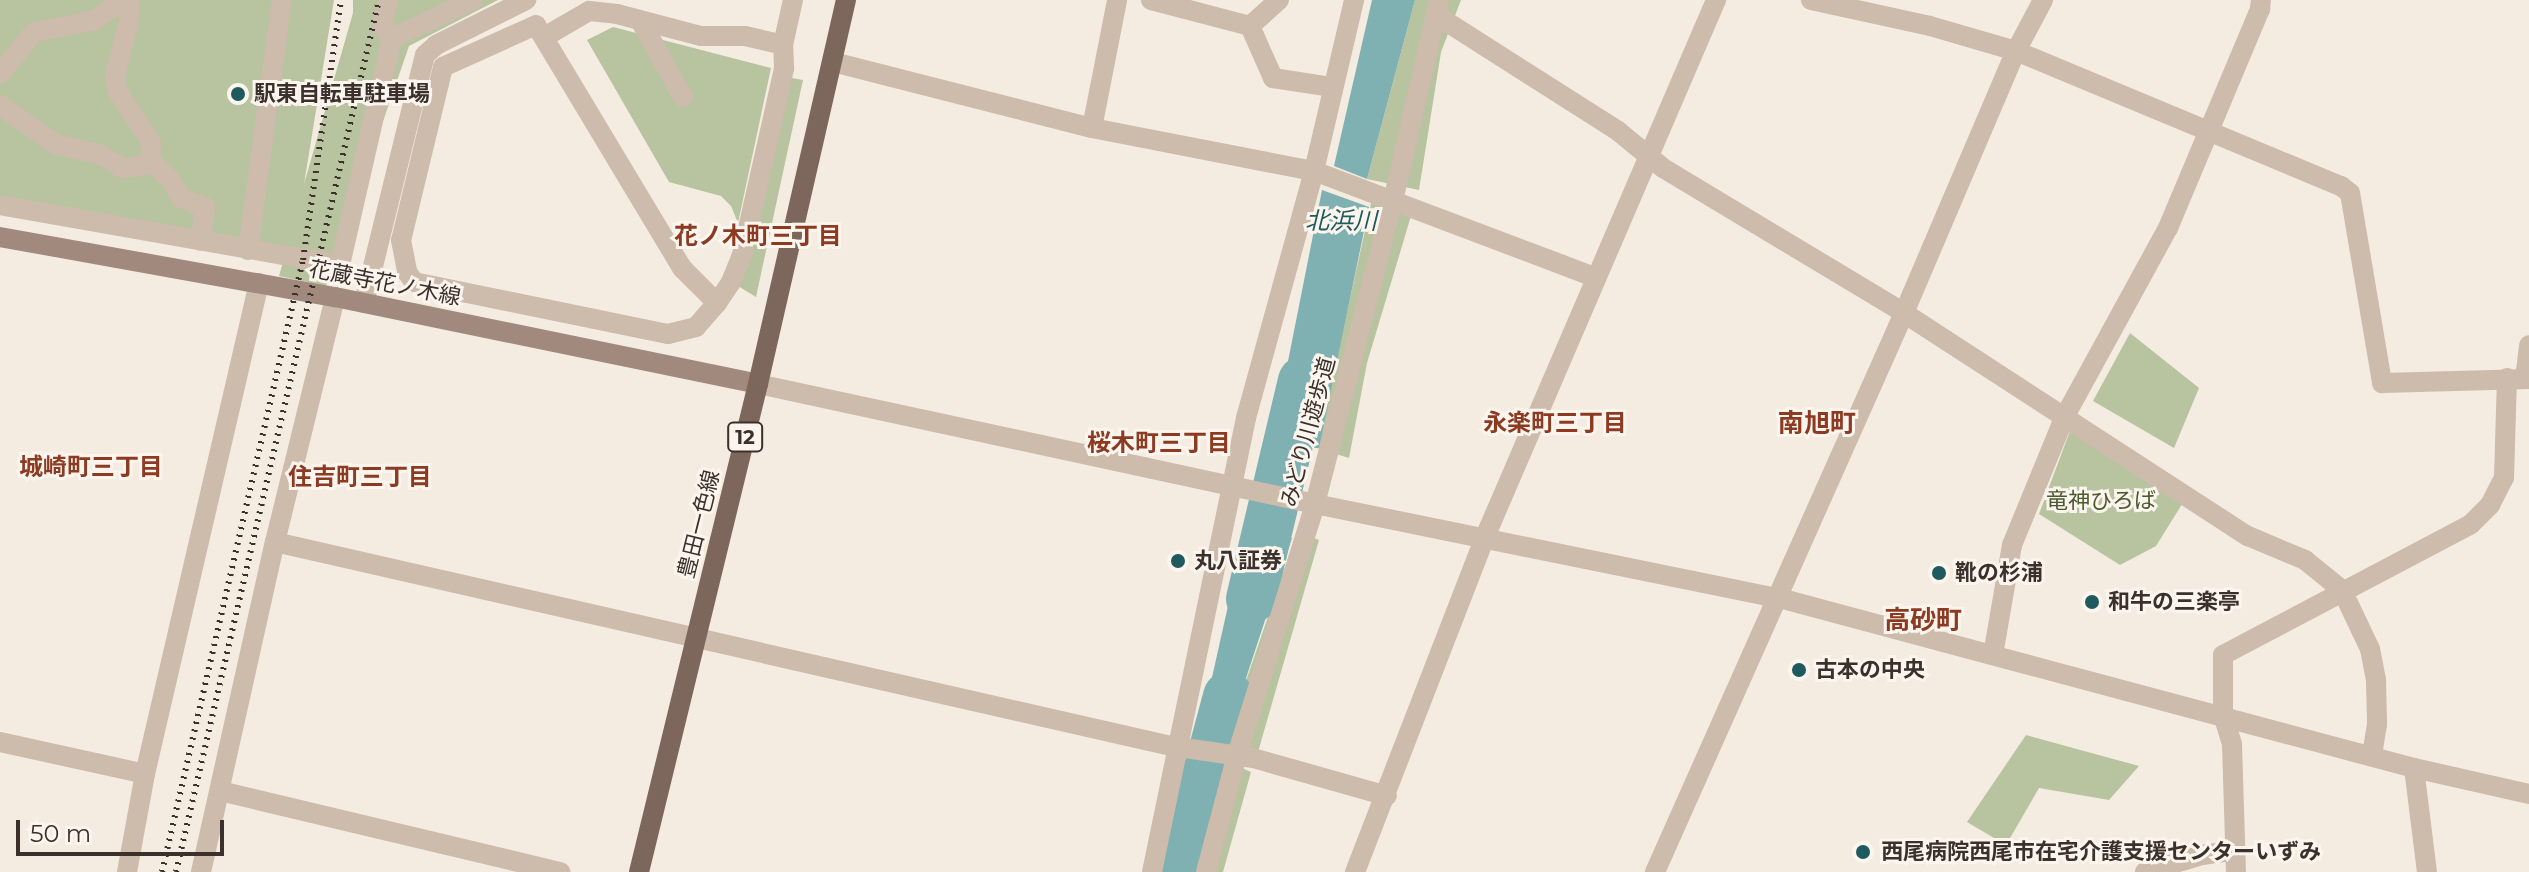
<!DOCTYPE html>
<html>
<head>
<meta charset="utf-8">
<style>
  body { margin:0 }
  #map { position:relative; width:2529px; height:872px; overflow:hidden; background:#f4ebe1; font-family:Montserrat,"Noto Sans JP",sans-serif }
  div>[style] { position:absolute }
  .green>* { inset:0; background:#b8c4a0 }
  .water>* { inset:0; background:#7fb0b2 }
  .river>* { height:50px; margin:-25px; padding:0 25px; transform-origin:25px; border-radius:25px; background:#7fb0b2 }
  .pedestrian>* { height:20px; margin:-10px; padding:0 10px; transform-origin:10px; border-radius:10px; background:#cdbbac }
  .minor>* { height:20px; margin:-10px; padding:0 10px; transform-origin:10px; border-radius:10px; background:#cdbbac }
  .tertiary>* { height:20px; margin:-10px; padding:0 10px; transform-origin:10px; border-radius:10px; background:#cdbbac }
  .secondary>* { height:20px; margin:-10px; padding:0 10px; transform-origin:10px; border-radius:10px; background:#a18a7d }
  .primary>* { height:20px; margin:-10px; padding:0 10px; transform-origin:10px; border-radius:10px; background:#7d675c }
  .rail>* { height:6px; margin-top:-3px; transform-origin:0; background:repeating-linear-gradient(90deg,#3b302b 0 2px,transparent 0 8px) }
  .minor-bridge>* { height:20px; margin:-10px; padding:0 10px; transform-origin:10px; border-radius:10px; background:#cdbbac }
  .dots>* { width:22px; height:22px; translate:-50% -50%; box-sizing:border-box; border:4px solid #fbf5ee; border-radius:50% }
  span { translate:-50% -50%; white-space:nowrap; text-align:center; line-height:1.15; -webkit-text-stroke:6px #fbf5ee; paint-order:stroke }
  .shield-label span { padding:2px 6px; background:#fbf5ee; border:2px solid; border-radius:6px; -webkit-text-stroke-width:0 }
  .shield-label { font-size:20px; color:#3b302b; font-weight:700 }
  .poi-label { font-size:22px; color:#3b302b; font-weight:700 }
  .left { translate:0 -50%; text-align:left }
  .street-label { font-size:22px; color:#3b302b }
  .park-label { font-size:22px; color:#4a5a2e }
  .water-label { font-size:24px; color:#1f5a5e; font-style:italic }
  .neighbourhood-label { font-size:24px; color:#8c3b22; font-weight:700 }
  .quarter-label { font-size:26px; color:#8c3b22; font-weight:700 }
  .scale { position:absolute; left:16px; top:820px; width:208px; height:36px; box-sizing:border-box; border:4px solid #3b302b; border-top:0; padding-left:10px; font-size:24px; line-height:28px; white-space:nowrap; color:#3b302b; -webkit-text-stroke:6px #fbf5ee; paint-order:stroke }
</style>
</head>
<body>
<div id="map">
  <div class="green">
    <div style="clip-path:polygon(0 0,334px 0,304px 184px,353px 13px,353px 0,498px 0,409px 46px,326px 286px,279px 276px,287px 248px,0 196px)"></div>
    <div style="clip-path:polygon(1415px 0,1461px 0,1441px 52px,1419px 190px,1367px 179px)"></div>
    <div style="clip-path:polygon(613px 27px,771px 68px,738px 223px,731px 206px,721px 196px,669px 182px,587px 40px)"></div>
    <div style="clip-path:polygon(786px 77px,803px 80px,756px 297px,738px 286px)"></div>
    <div style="clip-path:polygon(1372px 199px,1411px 216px,1367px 363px,1349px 458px,1317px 448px)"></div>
    <div style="clip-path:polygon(2130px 333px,2199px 388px,2174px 448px,2093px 401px)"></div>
    <div style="clip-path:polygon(2070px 431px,2184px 501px,2156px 546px,2120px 565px,2039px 514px)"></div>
    <div style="clip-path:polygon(1297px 532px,1319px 540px,1258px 752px,1225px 742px)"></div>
    <div style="clip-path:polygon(2026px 735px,2139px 766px,2109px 800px,2039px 788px,2006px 845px,1967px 822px)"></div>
    <div style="clip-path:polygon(1216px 757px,1251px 772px,1223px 872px,1192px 872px)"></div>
  </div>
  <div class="water">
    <div style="clip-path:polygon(1372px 0,1415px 0,1367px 179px,1334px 166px)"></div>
    <div style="clip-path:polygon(1322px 190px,1369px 207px,1319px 448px,1271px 447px)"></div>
    <div style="clip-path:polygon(1245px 530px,1292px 538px,1225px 742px,1198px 740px)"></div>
    <div style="clip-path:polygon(1188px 772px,1215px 777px,1192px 872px,1167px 872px)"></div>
  </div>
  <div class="river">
    <div style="left:1251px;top:599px;width:224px;rotate:-76.6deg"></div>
    <div style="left:1181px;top:872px;width:182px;rotate:-75deg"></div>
  </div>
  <div class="pedestrian">
    <div style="left:129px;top:0;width:21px;rotate:90deg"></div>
    <div style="left:129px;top:21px;width:57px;rotate:104.3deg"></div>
    <div style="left:115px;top:76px;width:14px;rotate:82deg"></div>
    <div style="left:117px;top:90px;width:62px;rotate:56.8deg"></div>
    <div style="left:151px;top:142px;width:18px;rotate:93deg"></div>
    <div style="left:150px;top:160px;width:28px;rotate:44deg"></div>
    <div style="left:170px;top:179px;width:22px;rotate:60deg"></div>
    <div style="left:181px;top:198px;width:26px;rotate:21deg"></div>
    <div style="left:205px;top:207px;width:34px;rotate:97deg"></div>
    <div style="left:388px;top:0;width:27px;rotate:103deg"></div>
    <div style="left:382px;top:26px;width:16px;rotate:50deg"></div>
    <div style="left:640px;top:20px;width:88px;rotate:60.8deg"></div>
    <div style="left:546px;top:36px;width:50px;rotate:-30.2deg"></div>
    <div style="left:589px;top:11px;width:28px;rotate:6deg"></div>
    <div style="left:617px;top:14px;width:87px;rotate:14.7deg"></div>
    <div style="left:701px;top:36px;width:44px"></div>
    <div style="left:745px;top:36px;width:39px;rotate:13deg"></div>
    <div style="left:0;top:74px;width:54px;rotate:-51deg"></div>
    <div style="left:34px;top:32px;width:59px;rotate:-10.7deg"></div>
    <div style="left:92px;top:21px;width:38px;rotate:-33deg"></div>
    <div style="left:0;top:105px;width:67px;rotate:35.3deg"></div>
    <div style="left:55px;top:144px;width:48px;rotate:13.2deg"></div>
    <div style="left:102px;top:155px;width:24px;rotate:33deg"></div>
    <div style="left:122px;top:168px;width:20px;rotate:-6deg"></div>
    <div style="left:142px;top:166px;width:10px;rotate:-37deg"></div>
    <div style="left:0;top:205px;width:345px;rotate:10deg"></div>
    <div style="left:340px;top:265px;width:233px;rotate:-77.1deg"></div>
    <div style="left:392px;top:38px;width:89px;rotate:-25.1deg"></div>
    <div style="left:248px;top:250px;width:252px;rotate:-82.3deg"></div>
    <div style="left:717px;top:303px;width:49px;rotate:-135deg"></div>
    <div style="left:682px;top:268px;width:283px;rotate:-121deg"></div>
    <div style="left:536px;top:25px;width:102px;rotate:155.7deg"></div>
    <div style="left:443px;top:67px;width:178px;rotate:103.6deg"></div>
    <div style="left:401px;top:240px;width:33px;rotate:79deg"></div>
    <div style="left:407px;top:272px;width:12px;rotate:55deg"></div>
    <div style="left:414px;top:282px;width:259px;rotate:11.6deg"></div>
    <div style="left:668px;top:334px;width:29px;rotate:-14deg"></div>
    <div style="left:696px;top:327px;width:32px;rotate:-49deg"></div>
    <div style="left:717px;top:303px;width:25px;rotate:-56deg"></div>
    <div style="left:731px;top:282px;width:29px;rotate:-68deg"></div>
    <div style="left:742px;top:255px;width:192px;rotate:-77.3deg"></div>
    <div style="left:784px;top:68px;width:23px;rotate:-92deg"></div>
    <div style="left:783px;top:45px;width:46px;rotate:-77.5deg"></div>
    <div style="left:1206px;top:872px;width:121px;rotate:-75.2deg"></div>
    <div style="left:1237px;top:755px;width:263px;rotate:-72.7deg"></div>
    <div style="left:1315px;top:504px;width:313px;rotate:-75.6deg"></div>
    <div style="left:1393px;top:201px;width:206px;rotate:-77.1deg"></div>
  </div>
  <div class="minor">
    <div style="left:1151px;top:0;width:102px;rotate:14.7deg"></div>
    <div style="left:1250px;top:26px;width:57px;rotate:66.1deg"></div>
    <div style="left:1273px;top:78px;width:60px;rotate:8.7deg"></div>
    <div style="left:1811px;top:0;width:122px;rotate:12.3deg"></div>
    <div style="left:1930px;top:26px;width:90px;rotate:16.2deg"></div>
    <div style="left:2016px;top:51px;width:352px;rotate:22.6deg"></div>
    <div style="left:2341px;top:186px;width:11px;rotate:38deg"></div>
    <div style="left:2350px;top:193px;width:193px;rotate:80.4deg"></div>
    <div style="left:2382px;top:383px;width:147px;rotate:-1.6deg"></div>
    <div style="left:1436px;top:15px;width:216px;rotate:32.5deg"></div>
    <div style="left:1618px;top:131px;width:58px;rotate:39.4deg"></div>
    <div style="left:1663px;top:168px;width:281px;rotate:31deg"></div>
    <div style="left:1904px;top:313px;width:410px;rotate:33deg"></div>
    <div style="left:2248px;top:536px;width:62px;rotate:22.8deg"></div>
    <div style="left:2305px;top:560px;width:48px;rotate:39deg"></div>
    <div style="left:2342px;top:590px;width:65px;rotate:64.6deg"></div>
    <div style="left:2370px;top:649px;width:31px;rotate:79deg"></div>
    <div style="left:2376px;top:679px;width:45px;rotate:88.7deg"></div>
    <div style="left:2377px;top:724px;width:32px;rotate:99deg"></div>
    <div style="left:1250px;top:26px;width:39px;rotate:-42deg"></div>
    <div style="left:833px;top:62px;width:267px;rotate:14.3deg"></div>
    <div style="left:1092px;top:128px;width:226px;rotate:11deg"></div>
    <div style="left:1314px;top:171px;width:300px;rotate:20.7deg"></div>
    <div style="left:1092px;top:128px;width:130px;rotate:-78.9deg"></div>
    <div style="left:364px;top:303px;width:255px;rotate:-76.2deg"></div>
    <div style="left:425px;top:55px;width:15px;rotate:-42deg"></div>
    <div style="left:436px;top:45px;width:101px;rotate:-26.6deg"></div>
    <div style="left:2525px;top:379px;width:34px;rotate:-83deg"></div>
    <div style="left:1485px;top:537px;width:585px;rotate:-66.72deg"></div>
    <div style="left:275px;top:542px;width:919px;rotate:12.83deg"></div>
    <div style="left:1993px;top:655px;width:112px;rotate:-80.2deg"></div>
    <div style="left:2012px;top:545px;width:139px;rotate:-67.7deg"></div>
    <div style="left:2065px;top:416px;width:214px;rotate:-61.3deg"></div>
    <div style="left:2168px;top:228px;width:238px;rotate:-67.2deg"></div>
    <div style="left:2260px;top:9px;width:9px;rotate:-84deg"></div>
    <div style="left:0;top:742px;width:148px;rotate:12.4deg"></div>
    <div style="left:1253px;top:758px;width:139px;rotate:15.8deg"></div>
    <div style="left:2414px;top:768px;width:105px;rotate:82.9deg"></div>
    <div style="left:220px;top:791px;width:350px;rotate:13.4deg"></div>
    <div style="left:1152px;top:872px;width:464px;rotate:-78.3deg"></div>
    <div style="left:1246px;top:418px;width:256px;rotate:-74.6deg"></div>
    <div style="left:1314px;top:171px;width:176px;rotate:-76.8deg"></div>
    <div style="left:1655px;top:872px;width:612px;rotate:-65.99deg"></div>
    <div style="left:1904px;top:313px;width:285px;rotate:-66.9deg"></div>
    <div style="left:2016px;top:51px;width:58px;rotate:-62.1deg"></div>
    <div style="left:2145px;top:872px;width:59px;rotate:-16.6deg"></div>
    <div style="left:2202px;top:855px;width:34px;rotate:-8deg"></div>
    <div style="left:2236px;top:872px;width:128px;rotate:-91.8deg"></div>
    <div style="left:2232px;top:744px;width:30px;rotate:-107deg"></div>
    <div style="left:2223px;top:715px;width:60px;rotate:-90deg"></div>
    <div style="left:2223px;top:655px;width:280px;rotate:-27.8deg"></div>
    <div style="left:2471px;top:524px;width:27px;rotate:-45deg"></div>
    <div style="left:2490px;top:505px;width:30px;rotate:-63deg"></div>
    <div style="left:2504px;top:478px;width:100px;rotate:-88.3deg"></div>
  </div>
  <div class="tertiary">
    <div style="left:758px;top:384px;width:570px;rotate:12.16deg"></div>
    <div style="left:1315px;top:504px;width:473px;rotate:11.5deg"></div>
    <div style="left:1779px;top:598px;width:657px;rotate:14.99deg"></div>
    <div style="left:2414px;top:768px;width:118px;rotate:12.7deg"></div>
    <div style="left:127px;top:872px;width:100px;rotate:-79.6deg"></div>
    <div style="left:145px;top:774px;width:504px;rotate:-76.93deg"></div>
    <div style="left:201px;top:872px;width:338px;rotate:-77.4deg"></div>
    <div style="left:275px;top:542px;width:252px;rotate:-76.2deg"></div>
    <div style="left:1355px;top:872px;width:359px;rotate:-68.8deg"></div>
  </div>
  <div class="secondary">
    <div style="left:0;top:237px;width:340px;rotate:10.2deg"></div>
    <div style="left:335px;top:297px;width:432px;rotate:11.6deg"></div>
  </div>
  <div class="primary">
    <div style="left:639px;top:872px;width:502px;rotate:-76.3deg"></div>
    <div style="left:758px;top:384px;width:394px;rotate:-77.1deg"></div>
  </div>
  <div class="rail">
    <div style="left:162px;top:872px;width:628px;rotate:-77.03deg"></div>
    <div style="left:303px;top:260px;width:263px;rotate:-81.7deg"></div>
    <div style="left:176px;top:872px;width:895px;rotate:-76.9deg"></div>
  </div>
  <div class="minor-bridge">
    <div style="left:1171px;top:746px;width:83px;rotate:8.3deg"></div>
  </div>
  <div class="dots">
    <div style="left:238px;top:94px;background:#1f5a5e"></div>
    <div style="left:1178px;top:561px;background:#1f5a5e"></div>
    <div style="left:1939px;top:573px;background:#1f5a5e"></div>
    <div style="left:2092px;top:602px;background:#1f5a5e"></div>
    <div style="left:1799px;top:670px;background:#1f5a5e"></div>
    <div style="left:1863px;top:852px;background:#1f5a5e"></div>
  </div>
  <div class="shield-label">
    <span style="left:745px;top:437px">12</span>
  </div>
  <div class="poi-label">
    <span class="left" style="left:254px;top:94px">駅東自転車駐車場</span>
    <span class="left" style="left:1194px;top:561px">丸八証券</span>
    <span class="left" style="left:1955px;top:573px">靴の杉浦</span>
    <span class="left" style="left:2108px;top:602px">和牛の三楽亭</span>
    <span class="left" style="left:1815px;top:670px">古本の中央</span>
    <span class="left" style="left:1881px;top:852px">西尾病院西尾市在宅介護支援センターいずみ</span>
  </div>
  <div class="street-label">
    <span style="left:385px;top:283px;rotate:11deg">花蔵寺花ノ木線</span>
    <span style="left:1308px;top:432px;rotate:-75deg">みどり川遊歩道</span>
    <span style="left:699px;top:524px;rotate:-76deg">豊田一色線</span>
  </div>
  <div class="park-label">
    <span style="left:2101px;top:501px">竜神ひろば</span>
  </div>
  <div class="water-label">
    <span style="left:1341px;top:221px">北浜川</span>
  </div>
  <div class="neighbourhood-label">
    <span style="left:758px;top:236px">花ノ木町三丁目</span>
    <span style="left:1555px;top:423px">永楽町三丁目</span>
    <span style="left:1159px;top:443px">桜木町三丁目</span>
    <span style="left:91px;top:467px">城崎町三丁目</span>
    <span style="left:360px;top:477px">住吉町三丁目</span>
  </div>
  <div class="quarter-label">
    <span style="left:1817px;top:424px">南旭町</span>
    <span style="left:1923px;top:621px">高砂町</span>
  </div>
  <div class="scale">50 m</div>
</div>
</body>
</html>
